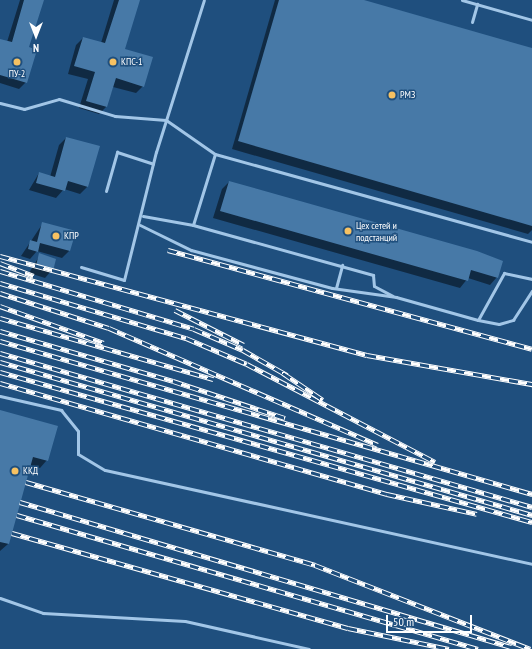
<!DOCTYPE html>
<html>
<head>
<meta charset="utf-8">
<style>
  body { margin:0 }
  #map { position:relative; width:532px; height:649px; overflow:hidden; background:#1f4f7e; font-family:"PT Sans Narrow",sans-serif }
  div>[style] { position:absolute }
  .shadow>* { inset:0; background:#0007 }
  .building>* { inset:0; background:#4779a7 }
  .lane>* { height:3px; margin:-1.5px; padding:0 1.5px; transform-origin:1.5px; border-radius:1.5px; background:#a2c6e7 }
  .rail>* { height:4.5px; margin-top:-2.25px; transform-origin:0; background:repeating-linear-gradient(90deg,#1f4f7e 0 9px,#fff 0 18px); box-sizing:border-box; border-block:1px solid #fff }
  .dots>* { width:11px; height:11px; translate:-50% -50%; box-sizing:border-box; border:2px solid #1f4f7e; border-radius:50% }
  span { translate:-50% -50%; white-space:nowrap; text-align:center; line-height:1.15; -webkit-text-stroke:3px #1f4f7e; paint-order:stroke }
  .poi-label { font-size:10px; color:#fff }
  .left { translate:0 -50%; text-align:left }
  .north { position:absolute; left:16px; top:16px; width:40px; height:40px; -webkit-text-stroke:3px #1f4f7e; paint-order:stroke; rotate:180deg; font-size:11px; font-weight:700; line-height:16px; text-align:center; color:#fff }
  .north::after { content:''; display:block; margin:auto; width:14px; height:18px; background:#fff; clip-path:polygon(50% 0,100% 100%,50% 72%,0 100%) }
  .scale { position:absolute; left:386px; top:615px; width:86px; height:18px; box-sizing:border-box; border:2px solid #fff; border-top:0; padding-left:5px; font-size:12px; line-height:14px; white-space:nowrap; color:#fff; -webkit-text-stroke:3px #1f4f7e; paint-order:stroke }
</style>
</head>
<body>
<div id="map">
  <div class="shadow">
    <div style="clip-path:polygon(20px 0,43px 0,28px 48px,26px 82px,19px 89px,0 83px,0 40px,7px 42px)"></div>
    <div style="clip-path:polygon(114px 0,139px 0,123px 50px,143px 86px,136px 93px,113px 87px,106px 107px,99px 114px,79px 108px,88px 79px,68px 74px,76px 45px,83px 38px,101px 43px)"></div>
    <div style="clip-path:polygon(275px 0,360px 0,532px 50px,532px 230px,528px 234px,232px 149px)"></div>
    <div style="clip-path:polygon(66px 138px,99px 147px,87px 187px,80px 194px,64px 189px,56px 198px,29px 190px,39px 173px,50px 177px,59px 145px)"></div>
    <div style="clip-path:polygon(229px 182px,497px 277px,490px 285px,468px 278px,460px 288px,213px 218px,222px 189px)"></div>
    <div style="clip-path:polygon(43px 223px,74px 232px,69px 251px,62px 258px,37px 251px,30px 259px,21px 256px)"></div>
    <div style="clip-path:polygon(40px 255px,52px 270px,45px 278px,29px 273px)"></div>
    <div style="clip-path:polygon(0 411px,47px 460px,40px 468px,30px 465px,8px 544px,0 551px)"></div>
  </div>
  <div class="building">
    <div style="clip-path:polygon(24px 0,44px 0,29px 47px,37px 50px,27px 83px,0 75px,0 39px,12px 42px)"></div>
    <div style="clip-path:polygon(119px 0,140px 0,125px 49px,153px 57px,144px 87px,116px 78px,107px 107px,86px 101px,95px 72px,74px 66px,83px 37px,105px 43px)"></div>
    <div style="clip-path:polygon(279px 0,364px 0,532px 48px,532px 226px,238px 141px)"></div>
    <div style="clip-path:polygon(66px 137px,100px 146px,88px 187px,68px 181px,65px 191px,36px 183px,39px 172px,55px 177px)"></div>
    <div style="clip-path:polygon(229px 181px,477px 251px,503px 261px,498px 278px,471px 270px,468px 281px,220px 211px)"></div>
    <div style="clip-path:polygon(42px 222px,76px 231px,70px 251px,40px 243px,38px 252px,28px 249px,30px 240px,37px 242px)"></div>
    <div style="clip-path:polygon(39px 253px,56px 259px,53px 271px,36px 266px)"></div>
    <div style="clip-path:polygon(0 410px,58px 426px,48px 461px,33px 457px,9px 544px,0 542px)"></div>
  </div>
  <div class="lane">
    <div style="left:462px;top:0;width:73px;rotate:15.9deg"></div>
    <div style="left:472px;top:22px;width:19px;rotate:-74deg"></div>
    <div style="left:0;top:103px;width:25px;rotate:14deg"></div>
    <div style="left:24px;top:109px;width:36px;rotate:-16deg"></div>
    <div style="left:59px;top:99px;width:59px;rotate:16.9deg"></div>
    <div style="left:115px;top:116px;width:51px;rotate:4.5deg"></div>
    <div style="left:166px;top:120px;width:60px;rotate:34.8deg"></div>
    <div style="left:215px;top:154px;width:329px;rotate:15.5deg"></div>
    <div style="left:106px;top:191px;width:41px;rotate:-74.2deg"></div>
    <div style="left:117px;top:152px;width:38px;rotate:18deg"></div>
    <div style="left:143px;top:216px;width:51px;rotate:10.2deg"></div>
    <div style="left:193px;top:225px;width:187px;rotate:15.5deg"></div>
    <div style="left:373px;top:275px;width:11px;rotate:85deg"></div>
    <div style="left:374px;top:286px;width:21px;rotate:28deg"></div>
    <div style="left:140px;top:225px;width:57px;rotate:26.1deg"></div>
    <div style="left:191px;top:250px;width:146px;rotate:15.1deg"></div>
    <div style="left:332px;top:288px;width:65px;rotate:8deg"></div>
    <div style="left:396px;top:297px;width:85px;rotate:15.7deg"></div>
    <div style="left:478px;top:320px;width:54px;rotate:-61deg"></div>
    <div style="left:504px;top:273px;width:29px;rotate:12deg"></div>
    <div style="left:193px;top:225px;width:74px;rotate:-72.8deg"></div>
    <div style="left:81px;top:267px;width:45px;rotate:16.8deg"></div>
    <div style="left:124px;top:280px;width:132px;rotate:-76deg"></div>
    <div style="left:156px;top:152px;width:159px;rotate:-72.5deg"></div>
    <div style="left:336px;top:288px;width:24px;rotate:-75deg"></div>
    <div style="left:478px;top:320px;width:21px;rotate:11deg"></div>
    <div style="left:499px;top:324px;width:15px;rotate:-16deg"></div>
    <div style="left:513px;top:320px;width:35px;rotate:-57deg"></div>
    <div style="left:0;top:396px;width:63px;rotate:12.9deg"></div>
    <div style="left:61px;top:410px;width:27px;rotate:51deg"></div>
    <div style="left:78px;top:431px;width:23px;rotate:90deg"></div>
    <div style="left:78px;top:454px;width:31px;rotate:31deg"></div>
    <div style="left:105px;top:470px;width:437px;rotate:12.4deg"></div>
    <div style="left:0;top:598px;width:46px;rotate:19.2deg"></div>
    <div style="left:43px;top:613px;width:142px;rotate:3.2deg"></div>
    <div style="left:185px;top:621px;width:127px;rotate:12.7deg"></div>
  </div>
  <div class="rail">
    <div style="left:168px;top:250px;width:377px;rotate:15.2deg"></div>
    <div style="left:0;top:256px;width:380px;rotate:15.1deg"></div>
    <div style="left:367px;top:355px;width:168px;rotate:10deg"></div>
    <div style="left:0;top:263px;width:36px;rotate:21deg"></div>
    <div style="left:0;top:271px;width:202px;rotate:16.6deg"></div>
    <div style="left:194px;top:329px;width:53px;rotate:23.2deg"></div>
    <div style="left:243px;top:350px;width:51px;rotate:29.6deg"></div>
    <div style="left:0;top:283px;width:194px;rotate:16.5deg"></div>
    <div style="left:186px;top:338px;width:66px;rotate:23.1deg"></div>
    <div style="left:247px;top:364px;width:212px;rotate:27.5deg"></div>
    <div style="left:0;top:293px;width:114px;rotate:17.8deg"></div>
    <div style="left:109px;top:328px;width:293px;rotate:23.5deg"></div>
    <div style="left:0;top:306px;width:110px;rotate:19.6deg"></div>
    <div style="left:175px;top:310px;width:77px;rotate:26.9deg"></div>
    <div style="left:0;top:318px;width:222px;rotate:16deg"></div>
    <div style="left:0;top:331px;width:180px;rotate:16.1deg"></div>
    <div style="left:173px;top:381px;width:118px;rotate:18.3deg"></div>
    <div style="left:0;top:341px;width:554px;rotate:16.04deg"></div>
    <div style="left:0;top:353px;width:554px;rotate:16.14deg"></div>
    <div style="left:0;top:362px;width:554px;rotate:16.04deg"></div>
    <div style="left:0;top:372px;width:553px;rotate:15.75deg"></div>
    <div style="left:283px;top:373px;width:48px;rotate:34deg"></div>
    <div style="left:0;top:383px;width:403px;rotate:16deg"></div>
    <div style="left:387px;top:494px;width:92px;rotate:12.5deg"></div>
    <div style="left:26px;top:482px;width:301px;rotate:16deg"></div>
    <div style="left:315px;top:565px;width:231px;rotate:21.3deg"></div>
    <div style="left:20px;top:502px;width:512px;rotate:16.45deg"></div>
    <div style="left:17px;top:515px;width:480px;rotate:16.2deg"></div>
    <div style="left:12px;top:533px;width:349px;rotate:15.8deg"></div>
    <div style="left:348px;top:628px;width:103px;rotate:11.7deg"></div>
  </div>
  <div class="dots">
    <div style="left:17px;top:62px;background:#f6c162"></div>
    <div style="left:113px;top:62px;background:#f6c162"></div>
    <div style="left:392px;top:95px;background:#f6c162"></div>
    <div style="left:348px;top:231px;background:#f6c162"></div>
    <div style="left:56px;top:236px;background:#f6c162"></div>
    <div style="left:15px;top:471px;background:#f6c162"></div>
  </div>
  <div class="poi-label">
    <span class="left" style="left:121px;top:62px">КПС-1</span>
    <span style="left:17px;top:74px">ПУ-2</span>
    <span class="left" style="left:400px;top:95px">РМЗ</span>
    <span class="left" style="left:356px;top:231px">Цех сетей и<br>подстанций</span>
    <span class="left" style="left:64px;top:236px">КПР</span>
    <span class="left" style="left:23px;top:471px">ККД</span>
  </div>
  <div class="north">N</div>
  <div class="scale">50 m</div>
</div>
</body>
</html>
